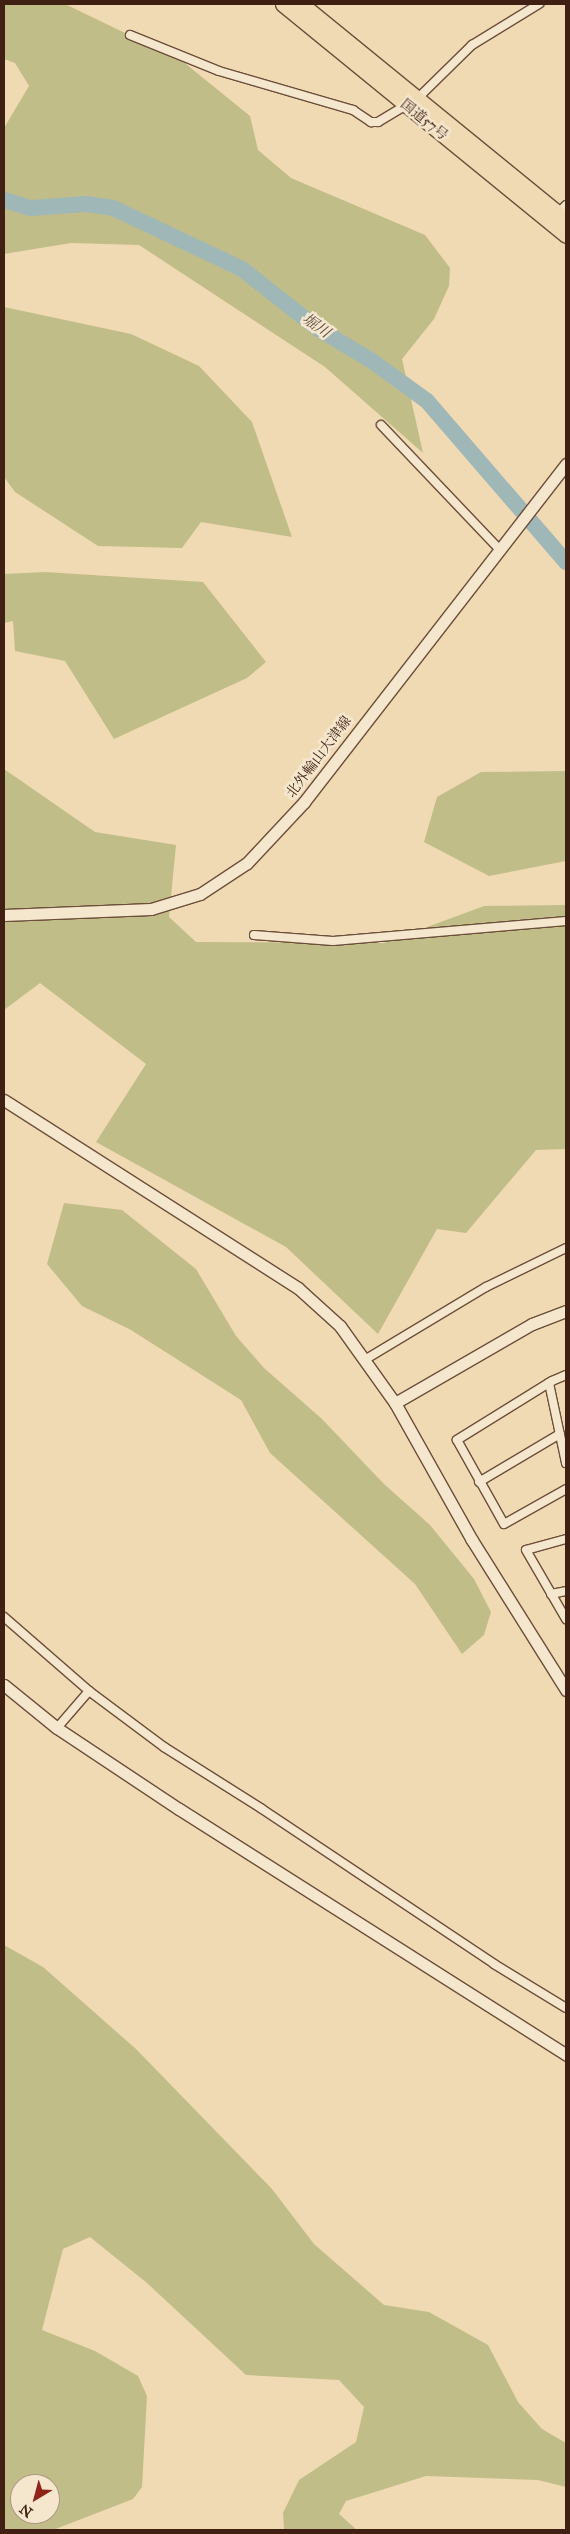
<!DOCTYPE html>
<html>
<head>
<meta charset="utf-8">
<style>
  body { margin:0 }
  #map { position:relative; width:570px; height:2534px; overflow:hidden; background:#f0dab3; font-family:"IM FELL Great Primer","Noto Serif JP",serif }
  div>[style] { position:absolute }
  .green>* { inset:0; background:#c1bd88 }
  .river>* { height:16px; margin:-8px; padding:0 8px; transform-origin:8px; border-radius:8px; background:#a0b7b8 }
  .roads { filter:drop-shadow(1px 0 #6c4e3a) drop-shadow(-1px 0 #6c4e3a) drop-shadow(0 1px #6c4e3a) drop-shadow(0 -1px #6c4e3a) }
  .street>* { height:8px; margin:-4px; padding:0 4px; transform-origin:4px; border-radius:4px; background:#f5e7ce }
  .secondary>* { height:11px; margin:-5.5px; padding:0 5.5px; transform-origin:5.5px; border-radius:5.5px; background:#f5e7ce }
  .highway>* { height:15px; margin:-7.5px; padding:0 7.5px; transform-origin:7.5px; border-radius:7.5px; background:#f0dab3 }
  span { translate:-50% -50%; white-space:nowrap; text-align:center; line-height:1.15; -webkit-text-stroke:5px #f5e7ce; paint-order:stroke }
  .street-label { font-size:14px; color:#402012 }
  .water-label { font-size:15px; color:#5d4d44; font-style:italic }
  .frame { position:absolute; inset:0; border:5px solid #402012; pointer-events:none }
  .north { position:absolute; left:10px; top:2474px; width:50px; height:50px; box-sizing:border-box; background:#f5e7ce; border:1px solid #ad9783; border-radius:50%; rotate:217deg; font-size:14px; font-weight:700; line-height:20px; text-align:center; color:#402012 }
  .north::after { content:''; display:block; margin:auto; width:18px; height:22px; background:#8f2418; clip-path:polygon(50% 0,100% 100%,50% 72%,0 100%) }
</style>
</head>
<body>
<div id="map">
  <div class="green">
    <div style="clip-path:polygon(4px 4px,65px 4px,181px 60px,250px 116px,258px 150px,291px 178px,425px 235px,450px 268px,449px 286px,434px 319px,402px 359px,423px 453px,325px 367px,139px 245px,71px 243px,4px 254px,4px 128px,29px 86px,15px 63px,4px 59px)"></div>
    <div style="clip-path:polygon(4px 307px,131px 334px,199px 366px,252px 422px,292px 537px,201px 522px,182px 548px,98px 546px,15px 492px,4px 477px)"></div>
    <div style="clip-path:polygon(45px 572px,203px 582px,266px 662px,247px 678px,114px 739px,65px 661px,15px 651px,13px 621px,4px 623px,4px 574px)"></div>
    <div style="clip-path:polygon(4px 769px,95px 832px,176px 845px,169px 917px,196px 942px,384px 943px,484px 906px,566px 905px,566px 1149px,536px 1150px,466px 1233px,437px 1229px,378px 1334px,286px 1247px,96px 1142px,146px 1064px,40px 983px,4px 1010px)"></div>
    <div style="clip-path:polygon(566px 771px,566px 861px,489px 876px,424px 842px,437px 797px,481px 772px)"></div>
    <div style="clip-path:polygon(64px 1203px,122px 1210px,196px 1269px,236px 1336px,264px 1368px,322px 1419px,384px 1484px,430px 1525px,474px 1579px,491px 1612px,484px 1635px,462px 1654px,415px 1584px,270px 1453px,241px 1400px,131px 1330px,82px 1306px,47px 1264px)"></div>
    <div style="clip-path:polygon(evenodd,4px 1945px,43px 1967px,136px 2049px,272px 2189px,314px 2244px,384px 2305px,429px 2312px,488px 2345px,518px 2402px,542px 2429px,566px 2443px,566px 2487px,538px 2480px,426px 2476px,346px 2501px,339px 2514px,357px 2530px,284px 2530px,283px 2513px,299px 2480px,356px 2442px,364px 2407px,339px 2380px,246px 2375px,147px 2283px,90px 2237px,63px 2249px,42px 2330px,95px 2351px,138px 2376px,147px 2396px,142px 2487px,133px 2499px,53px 2530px,6px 2530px,4px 2527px,4px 1945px,20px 2484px,50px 2484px,50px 2514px,20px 2514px,20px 2484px)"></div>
  </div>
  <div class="river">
    <div style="left:4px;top:200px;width:28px;rotate:17deg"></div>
    <div style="left:31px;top:208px;width:55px;rotate:-4.2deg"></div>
    <div style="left:86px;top:204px;width:27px;rotate:8deg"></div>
    <div style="left:113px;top:208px;width:143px;rotate:25.3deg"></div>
    <div style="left:242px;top:269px;width:95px;rotate:38.2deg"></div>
    <div style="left:317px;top:328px;width:64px;rotate:31deg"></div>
    <div style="left:372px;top:361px;width:68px;rotate:36deg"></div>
    <div style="left:427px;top:401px;width:213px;rotate:49.2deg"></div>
  </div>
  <div class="roads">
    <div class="street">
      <div style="left:130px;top:35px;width:96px;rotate:22deg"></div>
      <div style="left:219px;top:71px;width:140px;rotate:16.2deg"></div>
      <div style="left:353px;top:110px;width:22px;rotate:34deg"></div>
      <div style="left:371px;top:122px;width:7px"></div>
      <div style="left:378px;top:122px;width:47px;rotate:-31deg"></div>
      <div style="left:418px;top:98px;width:76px;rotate:-44.5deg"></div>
      <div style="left:472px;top:45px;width:79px;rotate:-31.5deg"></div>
      <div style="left:558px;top:213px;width:11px;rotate:-45deg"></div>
      <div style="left:381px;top:425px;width:171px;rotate:46.4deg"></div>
      <div style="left:254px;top:935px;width:79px;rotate:4.3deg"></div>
      <div style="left:333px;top:941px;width:234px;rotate:-4.9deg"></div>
      <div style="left:366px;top:1359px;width:140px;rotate:-31deg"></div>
      <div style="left:486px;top:1287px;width:89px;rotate:-26deg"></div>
      <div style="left:566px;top:1375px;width:15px;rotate:157deg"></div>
      <div style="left:552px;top:1381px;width:112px;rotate:148.2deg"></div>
      <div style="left:457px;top:1440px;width:96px;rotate:60.8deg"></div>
      <div style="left:504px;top:1524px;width:71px;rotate:-29.4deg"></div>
      <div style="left:549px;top:1383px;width:82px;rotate:78deg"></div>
      <div style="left:479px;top:1482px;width:94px;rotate:-30.7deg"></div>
      <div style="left:566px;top:1539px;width:41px;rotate:164.6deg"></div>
      <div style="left:526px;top:1550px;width:80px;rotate:59.9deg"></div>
      <div style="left:551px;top:1594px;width:15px;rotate:-11deg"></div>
      <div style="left:4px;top:1617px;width:113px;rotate:41deg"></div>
      <div style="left:89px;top:1691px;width:94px;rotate:36.7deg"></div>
      <div style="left:164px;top:1747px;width:116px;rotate:32.3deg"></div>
      <div style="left:262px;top:1809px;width:279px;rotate:33.7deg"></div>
      <div style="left:494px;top:1964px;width:84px;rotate:31.4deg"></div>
      <div style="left:57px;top:1728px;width:49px;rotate:-49.1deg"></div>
    </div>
    <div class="secondary">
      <div style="left:4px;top:915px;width:147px;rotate:-2.3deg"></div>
      <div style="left:151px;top:909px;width:51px;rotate:-17deg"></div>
      <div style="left:200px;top:894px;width:56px;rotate:-33.4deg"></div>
      <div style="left:247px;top:863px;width:83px;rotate:-46.9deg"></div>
      <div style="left:304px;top:802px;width:428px;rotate:-52.2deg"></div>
      <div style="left:4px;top:1100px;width:349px;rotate:32.6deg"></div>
      <div style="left:298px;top:1288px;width:57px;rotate:42.1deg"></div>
      <div style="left:340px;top:1326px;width:95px;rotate:54.5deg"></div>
      <div style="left:395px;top:1403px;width:157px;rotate:60.7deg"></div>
      <div style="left:472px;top:1540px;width:177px;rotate:57.9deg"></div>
      <div style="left:395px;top:1403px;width:158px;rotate:-30deg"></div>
      <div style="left:532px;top:1324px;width:36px;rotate:-21deg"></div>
      <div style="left:4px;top:1685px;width:68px;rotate:39.1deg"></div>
      <div style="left:57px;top:1728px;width:146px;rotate:33.6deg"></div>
      <div style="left:179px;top:1809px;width:459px;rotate:32.4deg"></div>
    </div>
    <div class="highway">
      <div style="left:283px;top:4px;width:365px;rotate:39.2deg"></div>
      <div style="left:301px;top:4px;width:342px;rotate:39.2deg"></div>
    </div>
  </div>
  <div class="street-label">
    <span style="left:424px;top:120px;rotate:39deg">国道57号</span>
    <span style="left:319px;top:757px;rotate:-53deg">北外輪山大津線</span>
  </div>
  <div class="water-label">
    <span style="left:316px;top:326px;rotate:35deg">堀川</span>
  </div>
  <div class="frame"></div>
  <div class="north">N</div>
</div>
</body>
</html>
